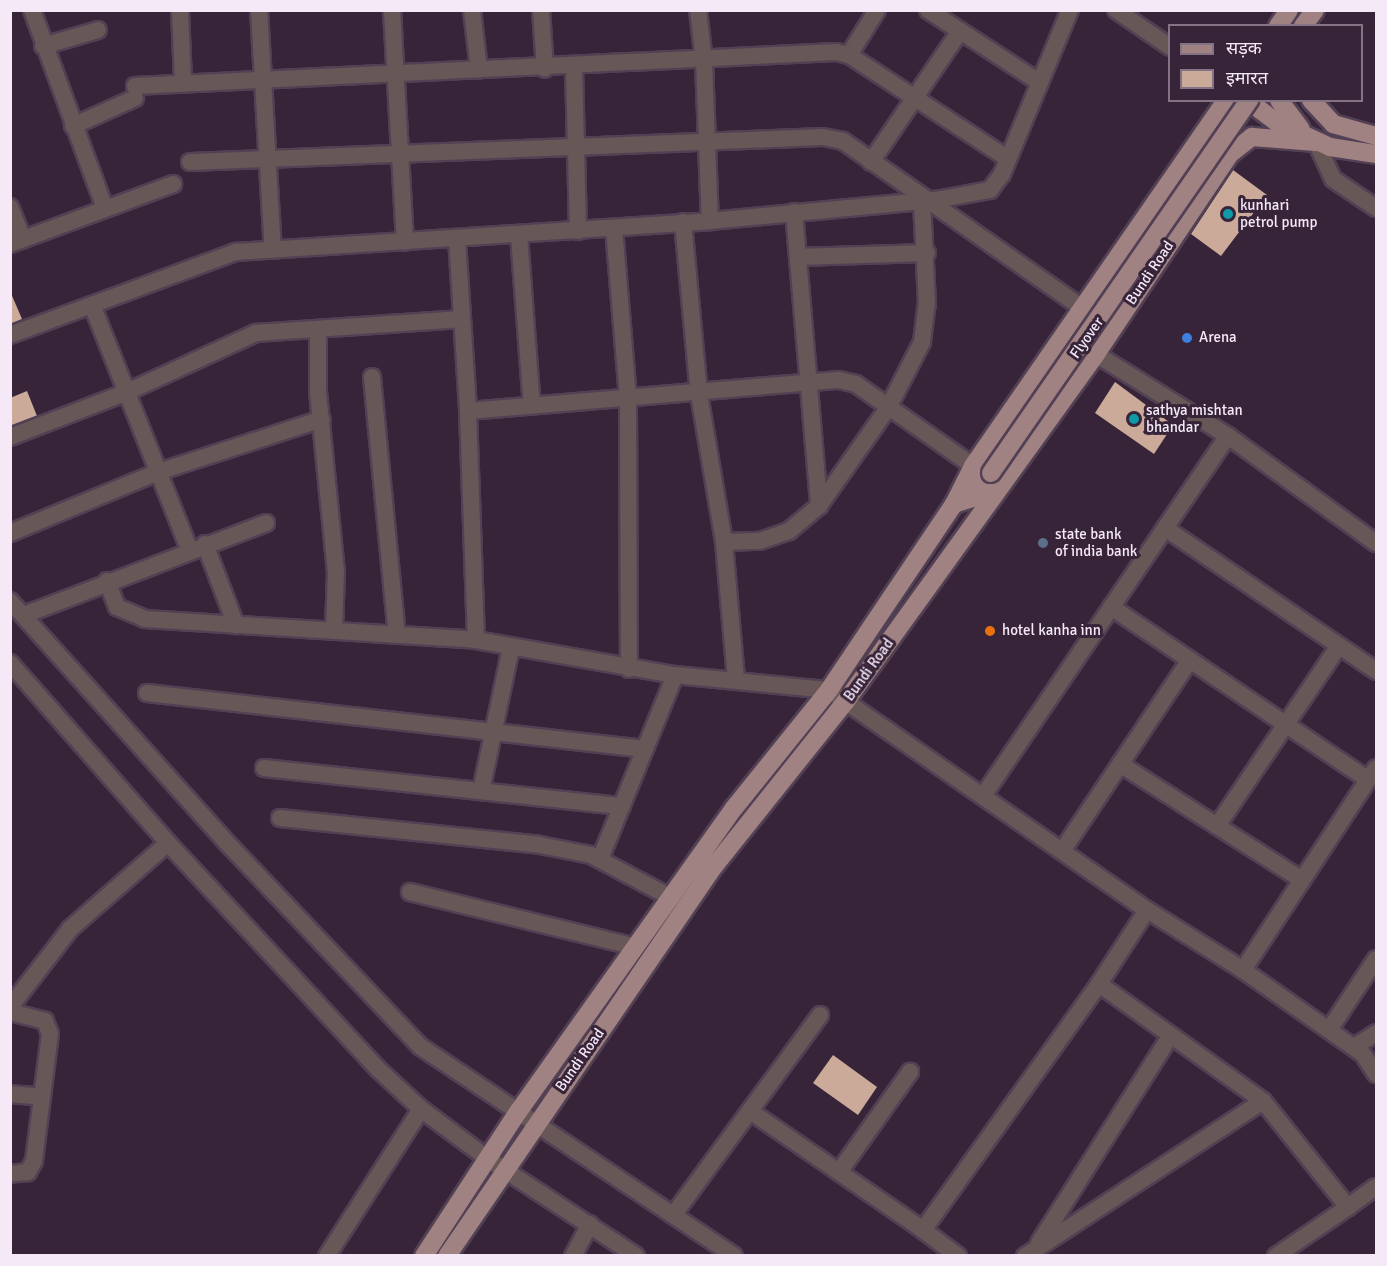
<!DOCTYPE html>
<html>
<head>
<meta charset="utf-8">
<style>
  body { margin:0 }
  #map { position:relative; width:1387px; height:1266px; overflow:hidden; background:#372439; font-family:Signika,"Noto Sans Devanagari",sans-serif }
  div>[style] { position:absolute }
  .building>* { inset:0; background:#cbaa9a }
  .roads { filter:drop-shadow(2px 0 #524054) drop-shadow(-2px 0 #524054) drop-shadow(0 2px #524054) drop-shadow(0 -2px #524054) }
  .minor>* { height:16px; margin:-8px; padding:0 8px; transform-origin:8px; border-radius:8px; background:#675757 }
  .major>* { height:18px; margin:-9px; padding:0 9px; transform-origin:9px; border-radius:9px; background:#a18282 }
  .bridges { filter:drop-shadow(2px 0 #524054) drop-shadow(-2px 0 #524054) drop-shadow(0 2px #524054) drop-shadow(0 -2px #524054) }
  .major-bridge>* { height:18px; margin:-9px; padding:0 9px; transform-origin:9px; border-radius:9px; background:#a18282 }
  .dots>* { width:16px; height:16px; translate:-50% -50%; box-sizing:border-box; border:3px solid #372439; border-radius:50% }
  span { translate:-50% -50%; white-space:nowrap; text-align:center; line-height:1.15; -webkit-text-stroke:6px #372439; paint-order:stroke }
  .poi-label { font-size:15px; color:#f5e9f7 }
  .left { translate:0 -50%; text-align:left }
  .street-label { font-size:15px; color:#f5e9f7 }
  .frame { position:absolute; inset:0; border:12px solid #f5e9f7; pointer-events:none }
  .legend { position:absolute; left:1168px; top:24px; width:195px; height:78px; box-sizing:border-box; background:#372439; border:2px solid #837385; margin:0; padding:8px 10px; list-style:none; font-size:18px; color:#f5e9f7 }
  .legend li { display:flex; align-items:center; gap:12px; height:30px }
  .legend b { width:30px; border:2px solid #837385 }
</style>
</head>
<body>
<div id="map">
  <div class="building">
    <div style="clip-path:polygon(1233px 170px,1267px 195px,1221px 256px,1191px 234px)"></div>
    <div style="clip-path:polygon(10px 291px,22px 319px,10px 324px)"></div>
    <div style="clip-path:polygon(1115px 382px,1173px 425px,1154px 454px,1095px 413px)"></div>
    <div style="clip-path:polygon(27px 391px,37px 416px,10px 426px,10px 398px)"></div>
    <div style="clip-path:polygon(833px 1055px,877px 1087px,858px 1115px,813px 1083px)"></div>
  </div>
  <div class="roads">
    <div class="minor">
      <div style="left:32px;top:10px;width:211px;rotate:69.8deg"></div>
      <div style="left:180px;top:10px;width:73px;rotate:87.6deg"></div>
      <div style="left:259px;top:10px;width:240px;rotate:86.7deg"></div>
      <div style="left:392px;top:10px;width:232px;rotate:86.8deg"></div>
      <div style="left:472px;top:10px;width:60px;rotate:83.3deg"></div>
      <div style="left:541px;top:10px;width:59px;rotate:86.1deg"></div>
      <div style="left:698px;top:10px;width:51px;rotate:83.3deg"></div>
      <div style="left:704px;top:61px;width:160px;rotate:87.9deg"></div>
      <div style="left:928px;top:10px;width:132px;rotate:33deg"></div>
      <div style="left:1116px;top:10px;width:65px;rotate:34.4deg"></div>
      <div style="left:43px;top:46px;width:57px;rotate:-16.2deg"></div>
      <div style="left:849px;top:55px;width:53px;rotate:-58.1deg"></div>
      <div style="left:574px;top:67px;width:164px;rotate:88.6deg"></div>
      <div style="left:135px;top:86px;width:702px;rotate:-2.78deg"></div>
      <div style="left:836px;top:52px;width:13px;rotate:13deg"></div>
      <div style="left:849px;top:55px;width:189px;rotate:33.1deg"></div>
      <div style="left:73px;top:126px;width:68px;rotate:-24.3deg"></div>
      <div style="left:1316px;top:142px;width:41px;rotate:65.3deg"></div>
      <div style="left:1333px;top:179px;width:52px;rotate:34deg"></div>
      <div style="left:190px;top:162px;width:633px;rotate:-2.26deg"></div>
      <div style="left:823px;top:137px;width:20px;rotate:11deg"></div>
      <div style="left:843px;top:141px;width:292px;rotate:34.9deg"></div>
      <div style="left:871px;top:162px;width:158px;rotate:-55.8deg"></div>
      <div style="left:10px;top:207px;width:35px;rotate:68deg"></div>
      <div style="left:794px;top:212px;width:295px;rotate:85.1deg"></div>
      <div style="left:683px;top:222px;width:173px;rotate:84.7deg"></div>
      <div style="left:699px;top:394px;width:150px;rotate:80.4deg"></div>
      <div style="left:724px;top:542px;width:137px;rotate:85deg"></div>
      <div style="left:614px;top:228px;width:173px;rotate:85.3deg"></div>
      <div style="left:628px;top:400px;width:269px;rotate:89.8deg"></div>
      <div style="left:519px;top:235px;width:171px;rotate:85.7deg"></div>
      <div style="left:457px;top:239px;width:172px;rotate:86.3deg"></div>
      <div style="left:468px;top:411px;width:372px;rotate:-4.8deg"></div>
      <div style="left:839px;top:380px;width:17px;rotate:13deg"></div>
      <div style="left:856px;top:384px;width:143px;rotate:35deg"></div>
      <div style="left:10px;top:244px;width:174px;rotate:-20.2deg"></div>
      <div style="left:798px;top:257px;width:129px;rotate:-1.8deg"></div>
      <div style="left:92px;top:305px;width:263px;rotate:68.3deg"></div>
      <div style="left:318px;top:329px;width:63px;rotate:90deg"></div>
      <div style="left:318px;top:392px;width:180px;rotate:84.3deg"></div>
      <div style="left:336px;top:571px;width:60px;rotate:91.9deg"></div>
      <div style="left:10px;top:335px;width:241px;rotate:-20.2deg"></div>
      <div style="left:236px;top:252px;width:475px;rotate:-3.7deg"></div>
      <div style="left:710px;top:221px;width:232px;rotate:-5.4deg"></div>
      <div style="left:941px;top:199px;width:50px;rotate:-10.4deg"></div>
      <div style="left:990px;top:190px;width:20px;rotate:-53deg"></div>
      <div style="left:1002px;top:174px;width:178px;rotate:-67.5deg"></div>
      <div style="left:372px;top:377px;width:259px;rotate:84.5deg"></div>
      <div style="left:468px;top:411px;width:229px;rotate:88deg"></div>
      <div style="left:476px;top:640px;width:202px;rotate:10deg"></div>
      <div style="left:675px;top:675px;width:155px;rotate:5.6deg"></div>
      <div style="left:829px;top:690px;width:387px;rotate:34.7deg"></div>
      <div style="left:1147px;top:910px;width:88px;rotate:123deg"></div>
      <div style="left:1099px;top:984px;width:201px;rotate:35.5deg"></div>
      <div style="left:1263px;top:1101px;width:284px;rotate:146.9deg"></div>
      <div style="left:1228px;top:436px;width:183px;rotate:35.9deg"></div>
      <div style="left:10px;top:437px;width:125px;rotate:-21deg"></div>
      <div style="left:127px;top:392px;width:142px;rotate:-24.6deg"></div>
      <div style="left:256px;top:333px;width:206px;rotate:-3.9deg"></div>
      <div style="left:1165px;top:528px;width:255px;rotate:34.1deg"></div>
      <div style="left:10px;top:533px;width:160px;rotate:-22.4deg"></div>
      <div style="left:158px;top:472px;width:172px;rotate:-17.9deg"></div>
      <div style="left:724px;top:542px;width:36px;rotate:-2deg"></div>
      <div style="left:760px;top:541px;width:31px;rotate:-19deg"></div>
      <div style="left:789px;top:531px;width:39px;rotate:-40deg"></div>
      <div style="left:819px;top:506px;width:120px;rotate:-54.9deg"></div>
      <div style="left:888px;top:408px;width:74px;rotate:-62.7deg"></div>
      <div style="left:922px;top:342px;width:38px;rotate:-83deg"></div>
      <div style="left:927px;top:304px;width:104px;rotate:-92.8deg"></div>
      <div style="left:205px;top:544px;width:87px;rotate:69.1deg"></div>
      <div style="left:107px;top:581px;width:28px;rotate:69deg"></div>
      <div style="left:117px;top:607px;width:30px;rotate:23deg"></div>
      <div style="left:145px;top:619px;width:332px;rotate:3.6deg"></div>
      <div style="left:10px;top:601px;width:331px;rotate:48.1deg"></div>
      <div style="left:231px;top:847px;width:276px;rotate:46.5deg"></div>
      <div style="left:421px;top:1047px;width:376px;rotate:33.7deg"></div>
      <div style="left:1111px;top:607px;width:310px;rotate:33.9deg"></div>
      <div style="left:1368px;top:780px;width:14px;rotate:-56deg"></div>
      <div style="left:24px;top:615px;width:259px;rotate:-20.8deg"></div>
      <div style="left:10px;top:663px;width:240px;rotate:48.7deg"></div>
      <div style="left:168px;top:843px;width:309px;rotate:47.1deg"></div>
      <div style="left:378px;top:1069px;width:59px;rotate:42.9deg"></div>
      <div style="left:421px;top:1109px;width:84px;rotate:36.7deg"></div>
      <div style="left:488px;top:1159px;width:177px;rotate:33.2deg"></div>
      <div style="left:147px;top:693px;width:501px;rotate:6.42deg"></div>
      <div style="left:1120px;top:764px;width:216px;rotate:32.5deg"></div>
      <div style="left:264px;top:768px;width:360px;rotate:6.1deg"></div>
      <div style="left:481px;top:791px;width:147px;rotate:-78.2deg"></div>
      <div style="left:983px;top:796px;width:435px;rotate:-55.8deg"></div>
      <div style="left:1228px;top:436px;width:155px;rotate:-148.2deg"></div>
      <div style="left:280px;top:818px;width:261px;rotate:5.9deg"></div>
      <div style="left:540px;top:845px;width:52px;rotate:11.1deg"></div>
      <div style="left:591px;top:855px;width:92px;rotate:28deg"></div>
      <div style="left:1217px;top:826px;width:217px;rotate:-55.9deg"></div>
      <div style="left:1062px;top:851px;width:230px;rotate:-56.2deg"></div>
      <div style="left:600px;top:859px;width:199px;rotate:-67.8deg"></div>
      <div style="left:410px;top:892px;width:233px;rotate:13.7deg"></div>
      <div style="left:1147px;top:910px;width:113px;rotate:32deg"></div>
      <div style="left:1243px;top:970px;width:227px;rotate:-56.7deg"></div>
      <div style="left:1243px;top:970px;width:146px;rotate:35deg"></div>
      <div style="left:1363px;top:1054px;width:24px;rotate:57deg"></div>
      <div style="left:10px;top:1007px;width:98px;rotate:-52.4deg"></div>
      <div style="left:70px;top:929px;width:130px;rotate:-41.3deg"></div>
      <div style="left:10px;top:1012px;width:36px;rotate:14deg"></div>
      <div style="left:45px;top:1021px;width:14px;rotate:69deg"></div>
      <div style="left:50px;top:1034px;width:128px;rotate:97.2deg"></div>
      <div style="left:34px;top:1161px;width:13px;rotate:119deg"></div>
      <div style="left:28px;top:1172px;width:18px;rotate:174deg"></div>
      <div style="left:1329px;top:1030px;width:85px;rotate:-56.5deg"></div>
      <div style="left:1354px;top:1047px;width:26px;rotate:-32deg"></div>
      <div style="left:10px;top:1094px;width:32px;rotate:5deg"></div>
      <div style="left:1263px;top:1101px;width:136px;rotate:51.3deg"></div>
      <div style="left:1348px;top:1207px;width:34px;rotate:-36deg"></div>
      <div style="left:750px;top:1111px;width:210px;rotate:34.5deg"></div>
      <div style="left:839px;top:1172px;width:123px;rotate:-54.6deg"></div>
      <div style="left:674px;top:1214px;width:247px;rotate:-53.7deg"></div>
      <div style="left:1039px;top:1243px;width:246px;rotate:-57.6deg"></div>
      <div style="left:327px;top:1256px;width:174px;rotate:-57.4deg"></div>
      <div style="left:573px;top:1256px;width:36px;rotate:-62deg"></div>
      <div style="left:958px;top:1256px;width:44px;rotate:-143.4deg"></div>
      <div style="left:923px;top:1230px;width:302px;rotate:-54.4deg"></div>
      <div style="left:1276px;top:1256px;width:87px;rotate:-34.2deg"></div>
    </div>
    <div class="major">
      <div style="left:1278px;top:26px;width:19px;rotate:-55deg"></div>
      <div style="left:1303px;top:26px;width:20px;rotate:-53deg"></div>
      <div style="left:1247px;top:100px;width:36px;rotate:37deg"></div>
      <div style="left:1276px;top:122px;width:60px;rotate:24.8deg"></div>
      <div style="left:1330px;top:147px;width:47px;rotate:8.7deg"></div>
      <div style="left:1279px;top:100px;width:36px;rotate:53deg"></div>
      <div style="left:1311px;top:100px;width:33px;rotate:47deg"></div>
      <div style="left:1333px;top:124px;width:45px;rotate:15.6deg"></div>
      <div style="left:954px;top:504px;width:19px;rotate:-18deg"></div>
      <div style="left:972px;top:498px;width:31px;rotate:-53deg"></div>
      <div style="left:424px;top:1256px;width:172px;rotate:-56.9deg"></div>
      <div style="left:518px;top:1112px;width:374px;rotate:-54.6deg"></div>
      <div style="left:735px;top:807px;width:150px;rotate:-51.2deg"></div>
      <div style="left:829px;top:690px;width:224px;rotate:-56.1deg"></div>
      <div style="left:954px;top:504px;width:42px;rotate:-63.4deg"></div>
      <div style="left:973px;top:466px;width:445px;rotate:-55.3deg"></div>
      <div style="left:447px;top:1256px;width:474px;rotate:-55.6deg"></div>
      <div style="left:715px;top:865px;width:210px;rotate:-51.4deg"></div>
      <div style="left:846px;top:701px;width:428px;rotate:-54.2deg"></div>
      <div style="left:1096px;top:354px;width:241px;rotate:-56.2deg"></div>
      <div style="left:1230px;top:154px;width:28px;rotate:-38deg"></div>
      <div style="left:1252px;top:137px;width:64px;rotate:4.5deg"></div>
    </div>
  </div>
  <div class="bridges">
    <div class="major-bridge">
      <div style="left:991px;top:473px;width:454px;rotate:-55.3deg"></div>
    </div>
  </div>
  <div class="dots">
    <div style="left:1228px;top:214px;background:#0f9aa8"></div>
    <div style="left:1187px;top:338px;background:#3f7fe0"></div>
    <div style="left:1134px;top:419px;background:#0f9aa8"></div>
    <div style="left:1043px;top:543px;background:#5c6f8a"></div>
    <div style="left:990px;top:631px;background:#e8710a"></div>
  </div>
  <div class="poi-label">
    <span class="left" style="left:1240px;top:214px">kunhari<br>petrol pump</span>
    <span class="left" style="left:1199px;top:338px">Arena</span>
    <span class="left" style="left:1146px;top:419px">sathya mishtan<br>bhandar</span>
    <span class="left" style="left:1055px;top:543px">state bank<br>of india bank</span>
    <span class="left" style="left:1002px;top:631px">hotel kanha inn</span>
  </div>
  <div class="street-label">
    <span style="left:1150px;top:273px;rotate:-56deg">Bundi Road</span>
    <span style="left:1087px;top:338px;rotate:-55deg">Flyover</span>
    <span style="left:869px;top:670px;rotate:-54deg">Bundi Road</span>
    <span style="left:580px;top:1060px;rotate:-55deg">Bundi Road</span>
  </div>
  <div class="frame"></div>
  <ul class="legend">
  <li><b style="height:8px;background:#a18282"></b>सड़क</li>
  <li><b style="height:16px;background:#cbaa9a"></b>इमारत</li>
  </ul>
</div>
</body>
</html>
